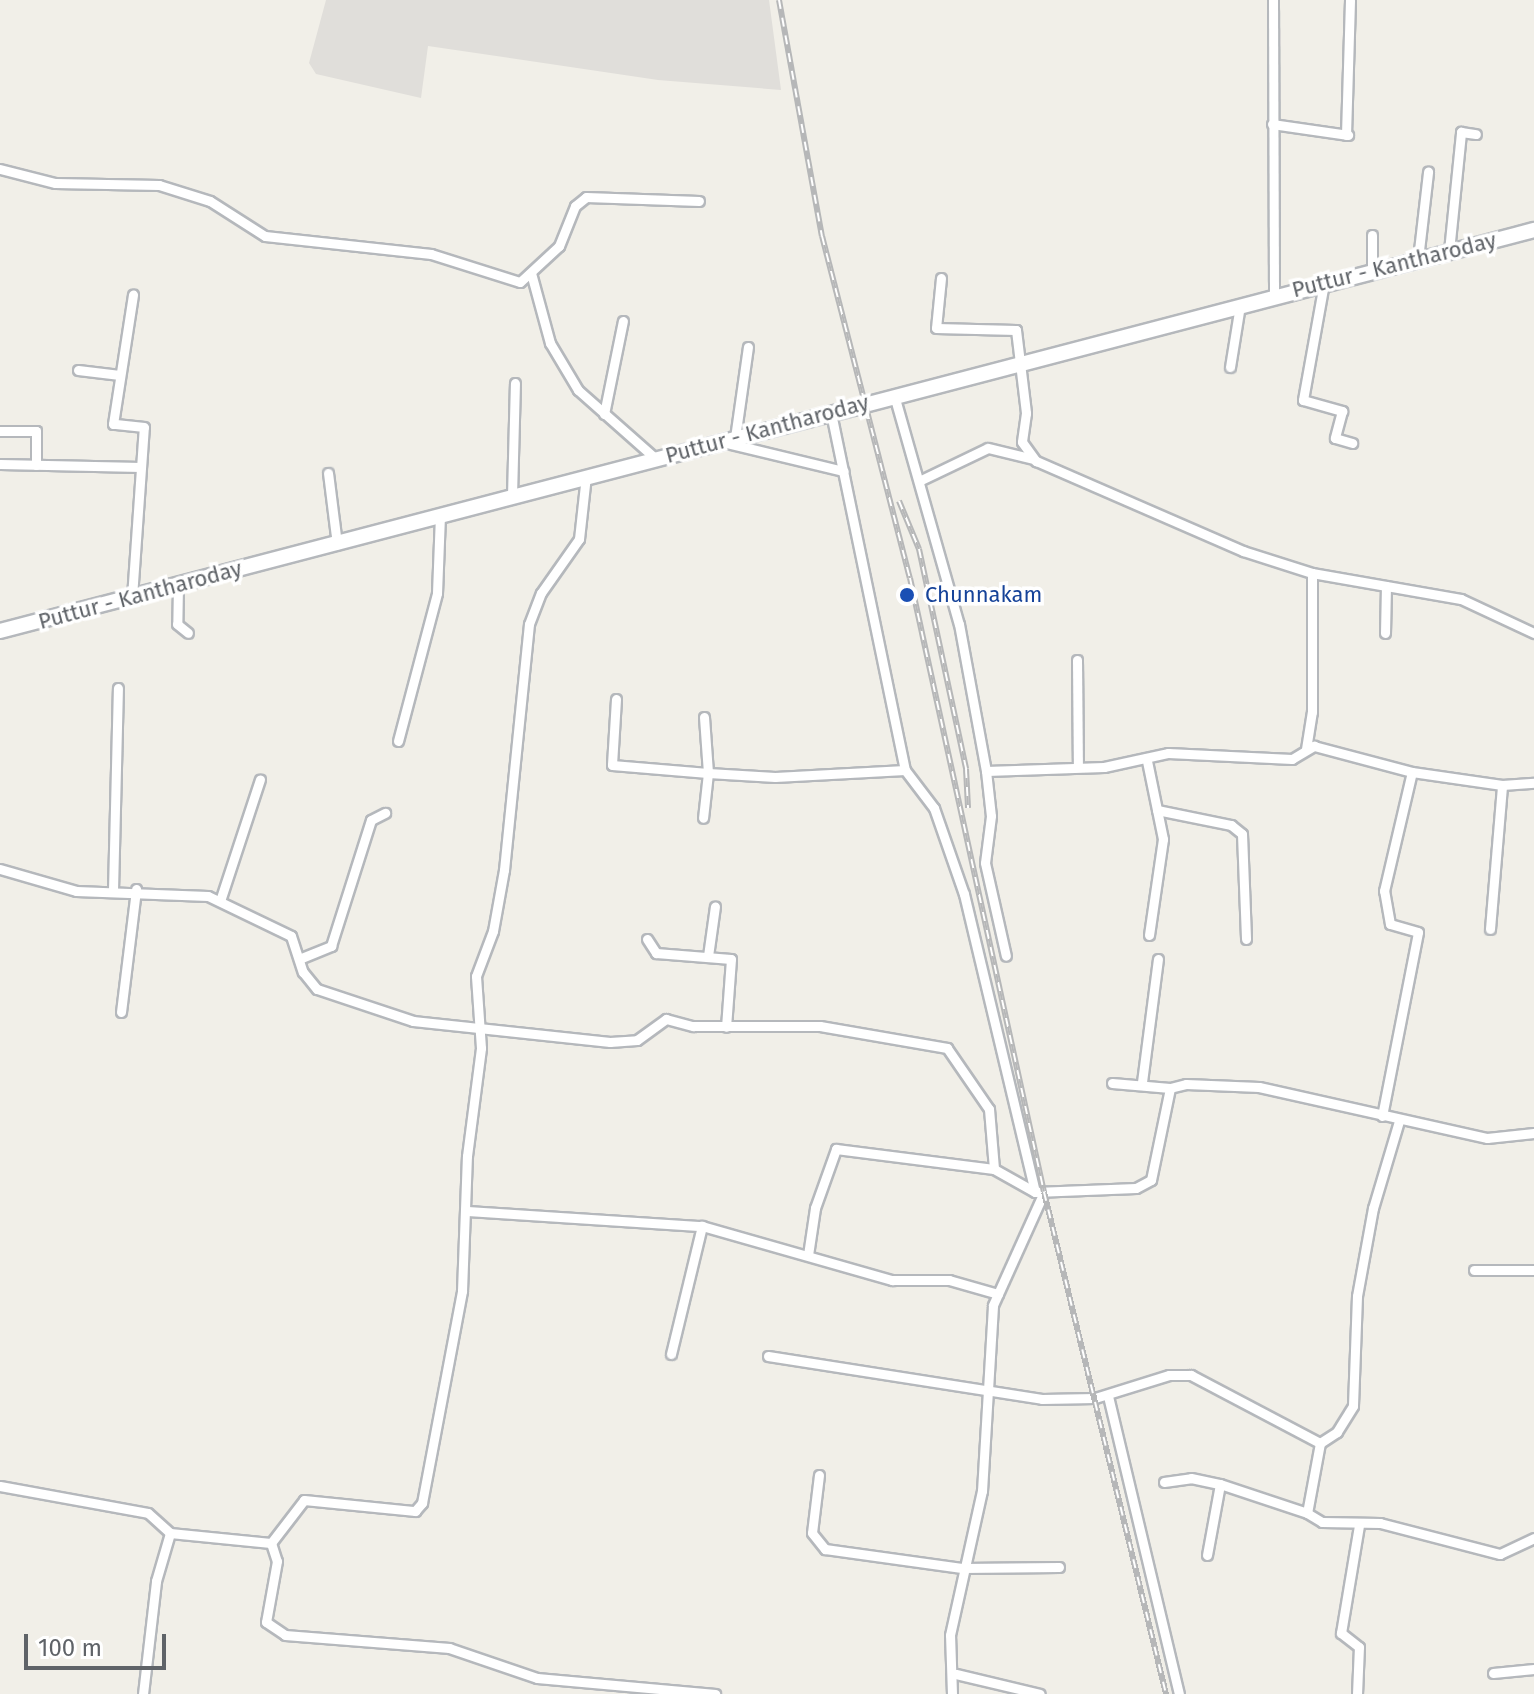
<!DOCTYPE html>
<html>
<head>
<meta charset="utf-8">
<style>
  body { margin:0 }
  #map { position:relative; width:1534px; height:1694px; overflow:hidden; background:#f1efe8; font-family:"Fira Sans",sans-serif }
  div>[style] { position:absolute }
  .industrial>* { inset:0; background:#e0deda }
  .roads { filter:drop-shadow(2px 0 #b5b8bc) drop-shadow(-2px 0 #b5b8bc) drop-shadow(0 2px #b5b8bc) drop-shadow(0 -2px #b5b8bc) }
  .minor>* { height:9px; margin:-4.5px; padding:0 4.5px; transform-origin:4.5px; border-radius:4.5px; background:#fff }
  .secondary>* { height:14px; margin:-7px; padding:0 7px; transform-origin:7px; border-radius:7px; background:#fff }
  .rail>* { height:6px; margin-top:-3px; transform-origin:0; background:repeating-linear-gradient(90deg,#fff 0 9px,#b6b7b8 0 18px); box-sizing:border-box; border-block:2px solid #b6b7b8 }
  .dots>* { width:22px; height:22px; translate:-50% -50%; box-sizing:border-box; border:4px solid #fff; border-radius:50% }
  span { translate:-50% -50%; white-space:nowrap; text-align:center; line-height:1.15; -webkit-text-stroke:7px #fff; paint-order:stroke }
  .street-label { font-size:22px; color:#5f6368 }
  .transit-label { font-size:22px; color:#164399 }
  .left { translate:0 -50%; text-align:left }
  .scale { position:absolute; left:24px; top:1634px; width:142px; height:36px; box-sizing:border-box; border:4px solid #5f6368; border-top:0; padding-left:10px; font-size:24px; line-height:28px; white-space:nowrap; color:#5f6368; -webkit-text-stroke:6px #fff; paint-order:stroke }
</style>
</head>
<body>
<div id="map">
  <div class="industrial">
    <div style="clip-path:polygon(326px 0,769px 0,781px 90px,658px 80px,428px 46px,421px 98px,316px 74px,309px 63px)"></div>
  </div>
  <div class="roads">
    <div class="minor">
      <div style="left:1273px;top:0;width:296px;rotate:89.8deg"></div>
      <div style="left:1272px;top:124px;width:77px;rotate:8.2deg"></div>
      <div style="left:1346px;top:135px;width:135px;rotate:-88.3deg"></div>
      <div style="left:0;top:169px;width:57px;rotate:14.3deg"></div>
      <div style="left:55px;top:183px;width:104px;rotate:1.1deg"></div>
      <div style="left:159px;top:185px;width:53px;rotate:17.4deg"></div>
      <div style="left:210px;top:201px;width:65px;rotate:32.5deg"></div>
      <div style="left:265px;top:236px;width:167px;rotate:6.2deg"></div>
      <div style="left:431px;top:254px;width:93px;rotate:17.5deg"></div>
      <div style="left:520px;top:282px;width:53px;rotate:-42.7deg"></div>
      <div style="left:559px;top:246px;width:43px;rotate:-68.2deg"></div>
      <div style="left:575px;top:206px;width:14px;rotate:-39deg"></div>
      <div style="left:586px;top:197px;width:113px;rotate:2deg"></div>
      <div style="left:1449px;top:251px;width:120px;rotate:-84.2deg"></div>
      <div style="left:1461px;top:132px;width:15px;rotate:8deg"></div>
      <div style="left:1418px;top:259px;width:88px;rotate:-83.4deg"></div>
      <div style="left:1372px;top:270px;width:35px;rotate:-90deg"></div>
      <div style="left:531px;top:273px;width:73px;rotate:74.8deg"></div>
      <div style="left:550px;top:343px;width:55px;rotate:59.2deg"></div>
      <div style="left:578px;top:390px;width:104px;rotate:41.5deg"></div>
      <div style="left:941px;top:278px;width:50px;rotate:95.7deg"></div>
      <div style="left:936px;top:328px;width:80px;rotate:1.4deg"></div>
      <div style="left:1016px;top:330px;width:84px;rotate:83.1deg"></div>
      <div style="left:1026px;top:413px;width:29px;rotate:98deg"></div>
      <div style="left:1022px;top:442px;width:24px;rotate:54deg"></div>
      <div style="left:1036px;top:461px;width:226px;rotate:23.5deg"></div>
      <div style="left:1243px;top:551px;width:72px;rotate:17.7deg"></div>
      <div style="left:1312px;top:573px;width:151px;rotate:9.9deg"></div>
      <div style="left:1461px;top:599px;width:81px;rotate:25deg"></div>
      <div style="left:1324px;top:283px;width:119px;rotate:100.2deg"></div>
      <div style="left:1303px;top:400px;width:41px;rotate:15.8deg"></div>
      <div style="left:1342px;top:411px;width:28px;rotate:105deg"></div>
      <div style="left:1335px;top:438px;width:18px;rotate:16deg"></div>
      <div style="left:1230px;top:367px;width:63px;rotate:-80.8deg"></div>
      <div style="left:78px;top:370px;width:42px;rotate:6.8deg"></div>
      <div style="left:894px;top:395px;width:238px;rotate:74.2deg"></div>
      <div style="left:959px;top:624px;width:149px;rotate:79.6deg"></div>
      <div style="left:986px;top:771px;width:45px;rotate:83.7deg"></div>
      <div style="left:991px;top:816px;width:47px;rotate:97.3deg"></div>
      <div style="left:985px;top:863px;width:95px;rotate:77.3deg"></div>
      <div style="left:831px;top:413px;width:365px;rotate:78.3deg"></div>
      <div style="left:905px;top:770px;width:48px;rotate:52.7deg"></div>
      <div style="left:934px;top:808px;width:91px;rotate:70.8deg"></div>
      <div style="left:964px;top:894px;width:306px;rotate:76.6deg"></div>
      <div style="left:604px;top:414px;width:95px;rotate:-78.5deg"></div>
      <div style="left:0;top:431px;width:36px"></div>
      <div style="left:36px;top:431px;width:34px;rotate:90deg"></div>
      <div style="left:735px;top:438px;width:92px;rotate:-81.9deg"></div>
      <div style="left:727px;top:443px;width:120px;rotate:13.5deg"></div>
      <div style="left:0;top:464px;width:141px;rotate:1.2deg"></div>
      <div style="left:328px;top:473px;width:72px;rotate:82.8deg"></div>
      <div style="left:919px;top:481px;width:76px;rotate:-25.6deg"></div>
      <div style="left:988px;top:448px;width:46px;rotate:13.7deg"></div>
      <div style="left:512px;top:496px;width:113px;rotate:-88.5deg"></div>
      <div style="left:178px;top:585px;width:39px;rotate:91deg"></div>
      <div style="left:177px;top:624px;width:14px;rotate:39deg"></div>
      <div style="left:132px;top:597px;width:170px;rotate:-86deg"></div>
      <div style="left:144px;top:427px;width:31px;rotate:-174deg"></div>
      <div style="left:113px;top:424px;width:131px;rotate:-81.2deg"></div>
      <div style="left:1385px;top:633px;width:47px;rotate:-88.8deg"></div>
      <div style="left:1077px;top:660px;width:107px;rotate:89.5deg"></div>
      <div style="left:616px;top:699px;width:66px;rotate:93.5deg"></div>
      <div style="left:612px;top:765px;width:96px;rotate:4.8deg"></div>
      <div style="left:708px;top:773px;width:45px;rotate:96.3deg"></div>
      <div style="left:704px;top:717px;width:56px;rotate:85.9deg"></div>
      <div style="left:708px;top:773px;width:67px;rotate:3.4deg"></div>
      <div style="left:775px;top:777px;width:130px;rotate:-3.1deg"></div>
      <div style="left:398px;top:741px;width:153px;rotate:-75.2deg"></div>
      <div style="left:437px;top:593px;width:77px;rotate:-87.8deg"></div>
      <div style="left:1306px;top:749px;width:37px;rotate:-81deg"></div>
      <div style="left:1312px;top:712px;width:139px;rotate:-90deg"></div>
      <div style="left:1147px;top:761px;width:80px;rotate:78.4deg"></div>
      <div style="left:1163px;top:839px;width:97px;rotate:98.3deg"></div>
      <div style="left:986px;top:771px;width:118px;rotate:-1.9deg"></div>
      <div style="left:1104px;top:767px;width:66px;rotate:-12.3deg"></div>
      <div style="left:1168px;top:753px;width:124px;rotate:2.8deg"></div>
      <div style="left:1292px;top:759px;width:26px;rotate:-31deg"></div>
      <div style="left:1314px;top:746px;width:101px;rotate:14.9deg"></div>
      <div style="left:1412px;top:772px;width:91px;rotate:8.2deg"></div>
      <div style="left:1502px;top:785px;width:32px;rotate:-4deg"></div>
      <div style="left:1157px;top:810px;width:76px;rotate:11.5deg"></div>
      <div style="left:1231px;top:825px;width:14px;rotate:39deg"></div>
      <div style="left:1242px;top:834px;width:105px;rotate:87.8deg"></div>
      <div style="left:0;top:869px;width:79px;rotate:16.1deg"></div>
      <div style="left:76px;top:891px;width:132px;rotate:2.2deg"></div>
      <div style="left:208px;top:896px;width:92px;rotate:25.7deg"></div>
      <div style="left:291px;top:936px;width:38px;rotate:72deg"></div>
      <div style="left:303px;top:972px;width:22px;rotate:51deg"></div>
      <div style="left:317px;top:989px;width:101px;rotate:18.4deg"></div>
      <div style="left:413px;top:1021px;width:198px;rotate:6.1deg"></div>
      <div style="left:610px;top:1042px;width:27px;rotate:-4deg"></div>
      <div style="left:637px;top:1040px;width:36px;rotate:-36deg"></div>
      <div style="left:666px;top:1019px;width:28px;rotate:15deg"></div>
      <div style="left:693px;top:1026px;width:127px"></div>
      <div style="left:820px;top:1026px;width:129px;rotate:9.8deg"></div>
      <div style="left:947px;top:1048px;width:74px;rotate:55.5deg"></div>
      <div style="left:989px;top:1109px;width:60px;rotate:85.2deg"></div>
      <div style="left:113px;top:890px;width:202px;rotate:-88.6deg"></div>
      <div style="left:220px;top:901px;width:128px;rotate:-71.8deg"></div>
      <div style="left:1490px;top:929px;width:144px;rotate:-85.2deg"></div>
      <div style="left:647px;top:939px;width:17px;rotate:57deg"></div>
      <div style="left:656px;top:953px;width:75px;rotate:4.6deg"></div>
      <div style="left:731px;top:959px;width:68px;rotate:94.2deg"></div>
      <div style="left:708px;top:956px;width:50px;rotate:-82deg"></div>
      <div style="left:299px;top:959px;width:35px;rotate:-22deg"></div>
      <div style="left:331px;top:946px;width:132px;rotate:-72.4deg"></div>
      <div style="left:371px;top:820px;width:16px;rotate:-27deg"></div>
      <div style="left:121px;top:1012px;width:124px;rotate:-83deg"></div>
      <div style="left:1142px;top:1082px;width:124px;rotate:-82.6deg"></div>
      <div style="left:1112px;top:1083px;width:58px;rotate:4.9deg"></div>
      <div style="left:1382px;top:1116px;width:187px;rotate:-78.9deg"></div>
      <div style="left:1418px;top:932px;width:29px;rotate:-164deg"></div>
      <div style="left:1390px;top:924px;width:34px;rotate:-100deg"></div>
      <div style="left:1384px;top:891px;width:122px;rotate:-76.8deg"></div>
      <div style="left:1399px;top:1121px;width:91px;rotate:106.6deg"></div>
      <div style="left:1373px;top:1208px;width:89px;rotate:100.3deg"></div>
      <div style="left:1357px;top:1296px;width:110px;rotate:92.1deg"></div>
      <div style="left:1353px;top:1406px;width:31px;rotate:122deg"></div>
      <div style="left:1337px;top:1432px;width:20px;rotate:147deg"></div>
      <div style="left:1320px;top:1443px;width:71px;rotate:100.5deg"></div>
      <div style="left:1307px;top:1513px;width:17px;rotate:31deg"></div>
      <div style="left:1322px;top:1522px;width:58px;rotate:1deg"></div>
      <div style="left:1380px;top:1523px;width:124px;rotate:14.5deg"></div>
      <div style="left:1500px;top:1554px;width:38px;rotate:-25deg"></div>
      <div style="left:468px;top:1211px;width:234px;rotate:3.7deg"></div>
      <div style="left:702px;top:1226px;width:198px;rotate:15.9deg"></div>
      <div style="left:892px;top:1280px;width:57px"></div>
      <div style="left:949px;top:1280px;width:51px;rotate:15.9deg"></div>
      <div style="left:808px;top:1255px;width:48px;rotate:-81.5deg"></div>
      <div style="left:815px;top:1208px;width:63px;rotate:-70.4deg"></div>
      <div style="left:836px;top:1149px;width:159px;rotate:7.2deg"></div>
      <div style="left:994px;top:1169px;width:47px;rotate:29.3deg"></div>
      <div style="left:1035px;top:1192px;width:101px;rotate:-2.3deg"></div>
      <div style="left:1136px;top:1188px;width:17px;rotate:-28deg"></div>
      <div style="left:1151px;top:1180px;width:94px;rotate:-78.3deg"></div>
      <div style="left:1170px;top:1088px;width:16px;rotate:-14deg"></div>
      <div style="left:1186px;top:1084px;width:73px;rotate:2.4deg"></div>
      <div style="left:1259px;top:1087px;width:234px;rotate:12.6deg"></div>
      <div style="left:1487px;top:1138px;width:47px;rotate:-6.1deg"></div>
      <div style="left:1474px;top:1270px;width:60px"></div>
      <div style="left:671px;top:1354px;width:132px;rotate:-76.4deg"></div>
      <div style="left:768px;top:1356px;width:277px;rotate:8.9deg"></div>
      <div style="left:1042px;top:1399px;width:53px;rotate:-1.1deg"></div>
      <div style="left:1095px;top:1398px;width:77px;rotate:-17.3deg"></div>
      <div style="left:1169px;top:1375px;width:22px"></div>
      <div style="left:1191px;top:1375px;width:146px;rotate:27.8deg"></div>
      <div style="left:1108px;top:1396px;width:306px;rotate:76.6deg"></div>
      <div style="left:819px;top:1475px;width:58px;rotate:96.9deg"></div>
      <div style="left:812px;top:1533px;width:21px;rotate:51deg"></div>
      <div style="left:825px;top:1549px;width:138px;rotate:7.9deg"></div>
      <div style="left:962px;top:1568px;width:97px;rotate:-0.6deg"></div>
      <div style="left:1164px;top:1482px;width:27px;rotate:-8deg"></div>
      <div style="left:1191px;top:1478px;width:30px;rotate:12deg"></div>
      <div style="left:1220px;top:1484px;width:92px;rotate:18.4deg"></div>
      <div style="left:0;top:1486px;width:150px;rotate:10.3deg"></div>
      <div style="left:148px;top:1513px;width:30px;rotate:42deg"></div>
      <div style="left:271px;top:1543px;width:19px;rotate:72deg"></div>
      <div style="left:277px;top:1561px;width:62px;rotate:100.2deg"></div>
      <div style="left:266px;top:1622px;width:23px;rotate:34deg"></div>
      <div style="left:285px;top:1635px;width:165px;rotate:4.5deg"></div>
      <div style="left:449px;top:1648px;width:93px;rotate:18.8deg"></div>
      <div style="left:537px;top:1678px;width:179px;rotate:5.1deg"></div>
      <div style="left:1207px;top:1555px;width:72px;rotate:-79.6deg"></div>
      <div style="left:1493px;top:1673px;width:41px;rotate:-5.6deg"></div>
      <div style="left:956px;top:1674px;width:86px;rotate:13.4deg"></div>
      <div style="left:143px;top:1694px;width:114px;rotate:-83.4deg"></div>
      <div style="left:156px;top:1581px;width:50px;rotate:-73.7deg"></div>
      <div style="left:170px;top:1533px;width:101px;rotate:5.7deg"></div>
      <div style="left:271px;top:1543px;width:54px;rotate:-52.5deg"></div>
      <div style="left:304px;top:1500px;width:112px;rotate:5.7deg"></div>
      <div style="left:415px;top:1511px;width:11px;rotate:-49deg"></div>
      <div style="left:422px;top:1503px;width:216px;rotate:-79.3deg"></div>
      <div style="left:462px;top:1291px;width:135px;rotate:-87.9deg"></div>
      <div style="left:467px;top:1156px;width:109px;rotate:-82.6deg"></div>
      <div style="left:481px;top:1048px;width:72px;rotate:-94deg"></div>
      <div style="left:476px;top:976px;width:48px;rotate:-69.3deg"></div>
      <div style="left:493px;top:931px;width:62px;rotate:-79.8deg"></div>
      <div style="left:504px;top:870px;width:247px;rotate:-84.2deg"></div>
      <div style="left:529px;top:624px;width:33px;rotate:-69deg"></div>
      <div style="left:541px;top:593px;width:66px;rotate:-54.9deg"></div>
      <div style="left:579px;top:539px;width:63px;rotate:-83.7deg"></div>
      <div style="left:952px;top:1694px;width:59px;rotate:-91.9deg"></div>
      <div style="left:950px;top:1635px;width:148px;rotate:-77.5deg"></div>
      <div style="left:982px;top:1491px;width:186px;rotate:-86.6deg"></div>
      <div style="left:993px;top:1305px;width:124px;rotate:-65.7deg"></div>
      <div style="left:1357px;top:1694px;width:47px;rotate:-87.6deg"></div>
      <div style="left:1359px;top:1647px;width:23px;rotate:-142deg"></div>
      <div style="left:1341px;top:1633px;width:109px;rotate:-80.5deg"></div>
    </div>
    <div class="secondary">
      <div style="left:0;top:631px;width:1586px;rotate:-14.65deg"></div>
    </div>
  </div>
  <div class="rail">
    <div style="left:779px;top:0;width:240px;rotate:79.7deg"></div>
    <div style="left:822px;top:236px;width:353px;rotate:75.6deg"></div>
    <div style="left:910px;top:578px;width:628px;rotate:77.69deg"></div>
    <div style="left:1044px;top:1192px;width:517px;rotate:76.34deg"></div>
    <div style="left:899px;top:501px;width:52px;rotate:67.4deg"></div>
    <div style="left:919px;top:549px;width:225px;rotate:77.9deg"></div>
    <div style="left:966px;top:769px;width:39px;rotate:87deg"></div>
  </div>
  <div class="dots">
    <div style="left:907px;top:595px;background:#1a4fb4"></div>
  </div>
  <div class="street-label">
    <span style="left:1394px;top:265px;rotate:-14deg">Puttur - Kantharoday</span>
    <span style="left:767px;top:429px;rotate:-15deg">Puttur - Kantharoday</span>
    <span style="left:140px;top:595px;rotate:-15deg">Puttur - Kantharoday</span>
  </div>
  <div class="transit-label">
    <span class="left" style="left:925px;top:595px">Chunnakam</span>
  </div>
  <div class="scale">100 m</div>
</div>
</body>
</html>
